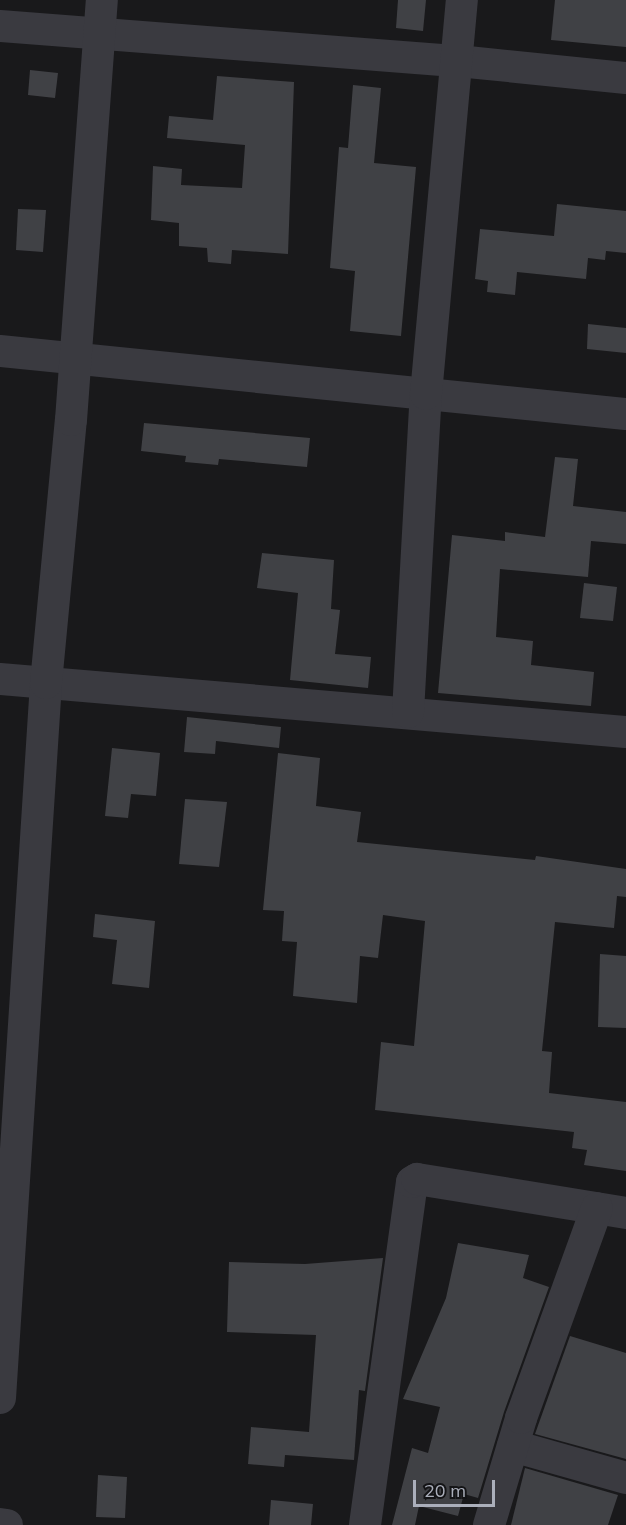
<!DOCTYPE html>
<html>
<head>
<meta charset="utf-8">
<style>
  body { margin:0 }
  #map { position:relative; width:626px; height:1525px; overflow:hidden; background:#19191b; font-family:Mulish,sans-serif }
  div>[style] { position:absolute }
  .building>* { inset:0; background:#404145 }
  .street>* { height:32px; margin:-16px; padding:0 16px; transform-origin:16px; border-radius:16px; background:#3a3a40 }
  span { translate:-50% -50%; white-space:nowrap; text-align:center; line-height:1.15; -webkit-text-stroke:6px #141416; paint-order:stroke }
  .scale { position:absolute; left:413px; top:1480px; width:82px; height:27px; box-sizing:border-box; border:3px solid #abafbb; border-top:0; padding-left:8px; font-size:18px; line-height:21px; white-space:nowrap; color:#abafbb; -webkit-text-stroke:4px #141416; paint-order:stroke }
</style>
</head>
<body>
<div id="map">
  <div class="building">
    <div style="clip-path:polygon(398px 0,426px 0,423px 31px,396px 28px)"></div>
    <div style="clip-path:polygon(555px 0,626px 0,626px 47px,551px 40px)"></div>
    <div style="clip-path:polygon(30px 70px,58px 73px,55px 98px,28px 95px)"></div>
    <div style="clip-path:polygon(217px 76px,294px 82px,288px 254px,232px 250px,231px 264px,208px 262px,207px 248px,179px 246px,179px 223px,151px 220px,153px 166px,182px 169px,181px 185px,242px 188px,245px 145px,167px 138px,169px 116px,213px 120px)"></div>
    <div style="clip-path:polygon(353px 85px,381px 88px,374px 163px,416px 167px,401px 336px,350px 331px,355px 271px,330px 268px,339px 147px,348px 148px)"></div>
    <div style="clip-path:polygon(557px 204px,626px 211px,626px 253px,606px 251px,605px 260px,588px 258px,586px 279px,517px 272px,515px 295px,487px 292px,488px 281px,475px 279px,480px 229px,554px 236px)"></div>
    <div style="clip-path:polygon(18px 209px,46px 210px,43px 252px,16px 250px)"></div>
    <div style="clip-path:polygon(588px 324px,626px 328px,626px 353px,587px 349px)"></div>
    <div style="clip-path:polygon(144px 423px,310px 438px,307px 467px,219px 459px,218px 465px,185px 462px,186px 456px,141px 451px)"></div>
    <div style="clip-path:polygon(555px 457px,578px 459px,573px 506px,626px 512px,626px 544px,591px 541px,588px 577px,500px 569px,496px 637px,533px 641px,531px 665px,594px 672px,591px 706px,438px 693px,452px 535px,505px 541px,505px 532px,545px 537px)"></div>
    <div style="clip-path:polygon(262px 553px,334px 560px,331px 609px,340px 610px,335px 654px,371px 657px,368px 688px,290px 680px,298px 593px,257px 588px)"></div>
    <div style="clip-path:polygon(584px 583px,617px 587px,613px 621px,580px 618px)"></div>
    <div style="clip-path:polygon(187px 717px,281px 727px,279px 748px,216px 741px,215px 754px,184px 752px)"></div>
    <div style="clip-path:polygon(112px 748px,160px 753px,156px 796px,131px 794px,128px 818px,105px 816px)"></div>
    <div style="clip-path:polygon(278px 753px,320px 758px,316px 806px,361px 812px,357px 842px,535px 860px,536px 856px,626px 869px,626px 897px,617px 896px,614px 928px,555px 922px,542px 1051px,552px 1052px,549px 1093px,626px 1102px,626px 1171px,584px 1165px,587px 1150px,572px 1148px,574px 1132px,375px 1110px,381px 1042px,414px 1046px,425px 921px,383px 915px,378px 958px,360px 956px,357px 1003px,293px 996px,297px 942px,282px 941px,284px 911px,263px 910px)"></div>
    <div style="clip-path:polygon(185px 799px,227px 802px,219px 867px,179px 864px)"></div>
    <div style="clip-path:polygon(95px 914px,155px 921px,149px 988px,112px 984px,117px 940px,93px 937px)"></div>
    <div style="clip-path:polygon(600px 954px,626px 956px,626px 1028px,598px 1027px)"></div>
    <div style="clip-path:polygon(458px 1243px,529px 1255px,523px 1278px,549px 1287px,504px 1412px,478px 1498px,464px 1494px,458px 1516px,419px 1506px,415px 1525px,392px 1525px,412px 1448px,428px 1453px,440px 1407px,403px 1399px,446px 1298px)"></div>
    <div style="clip-path:polygon(383px 1258px,365px 1391px,359px 1390px,354px 1460px,285px 1455px,284px 1467px,248px 1464px,251px 1427px,309px 1432px,316px 1335px,227px 1332px,229px 1262px,305px 1264px)"></div>
    <div style="clip-path:polygon(570px 1336px,626px 1353px,626px 1459px,535px 1434px)"></div>
    <div style="clip-path:polygon(525px 1468px,618px 1495px,608px 1525px,511px 1525px)"></div>
    <div style="clip-path:polygon(98px 1475px,127px 1477px,125px 1518px,96px 1517px)"></div>
    <div style="clip-path:polygon(271px 1500px,313px 1504px,311px 1525px,269px 1525px)"></div>
  </div>
  <div class="street">
    <div style="left:0;top:26px;width:459px;rotate:4.4deg"></div>
    <div style="left:458px;top:61px;width:169px;rotate:5.8deg"></div>
    <div style="left:0;top:351px;width:629px;rotate:5.75deg"></div>
    <div style="left:0;top:679px;width:628px;rotate:4.84deg"></div>
    <div style="left:408px;top:712px;width:319px;rotate:-86.8deg"></div>
    <div style="left:426px;top:394px;width:396px;rotate:-84.8deg"></div>
    <div style="left:0;top:1398px;width:716px;rotate:-86.32deg"></div>
    <div style="left:46px;top:683px;width:264px;rotate:-84.6deg"></div>
    <div style="left:71px;top:420px;width:421px;rotate:-85.8deg"></div>
    <div style="left:513px;top:1446px;width:117px;rotate:15.8deg"></div>
    <div style="left:0;top:1524px;width:7px;rotate:8deg"></div>
    <div style="left:365px;top:1525px;width:346px;rotate:-82.2deg"></div>
    <div style="left:412px;top:1182px;width:6px;rotate:-31deg"></div>
    <div style="left:417px;top:1179px;width:212px;rotate:9.2deg"></div>
    <div style="left:489px;top:1525px;width:112px;rotate:-73.3deg"></div>
    <div style="left:521px;top:1418px;width:223px;rotate:-70.1deg"></div>
  </div>
  <div class="scale">20 m</div>
</div>
</body>
</html>
